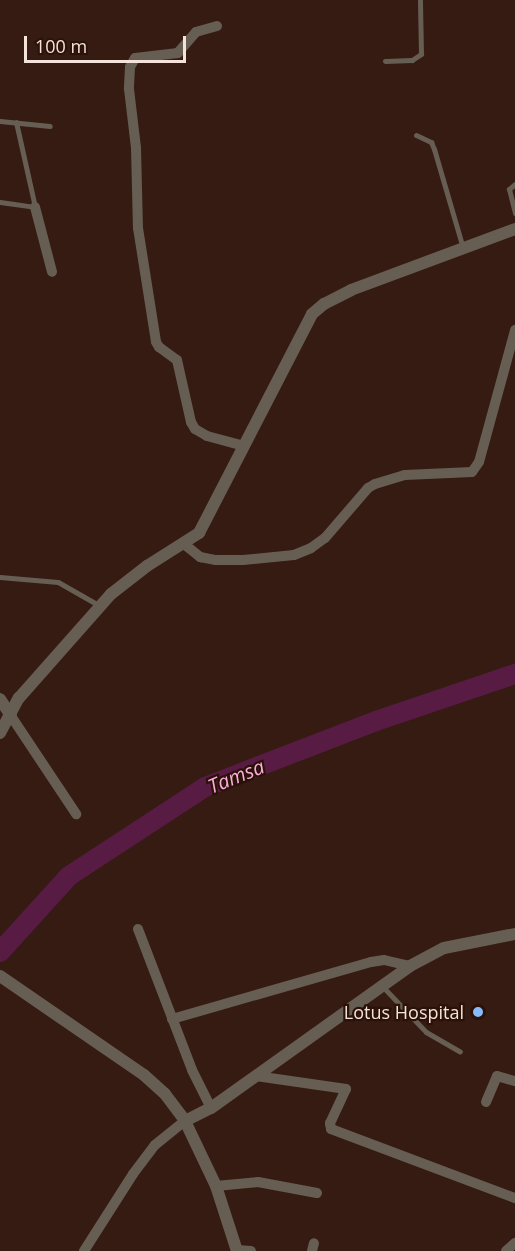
<!DOCTYPE html>
<html>
<head>
<meta charset="utf-8">
<style>
  body { margin:0 }
  #map { position:relative; width:515px; height:1251px; overflow:hidden; background:#351b11; font-family:"Open Sans",sans-serif }
  div>[style] { position:absolute }
  .river>* { height:20px; margin:-10px; padding:0 10px; transform-origin:10px; border-radius:10px; background:#581b44 }
  .service>* { height:5px; margin:-2.5px; padding:0 2.5px; transform-origin:2.5px; border-radius:2.5px; background:#675e53 }
  .minor>* { height:10px; margin:-5px; padding:0 5px; transform-origin:5px; border-radius:5px; background:#675e53 }
  .tertiary>* { height:12px; margin:-6px; padding:0 6px; transform-origin:6px; border-radius:6px; background:#675e53 }
  .dots>* { width:16px; height:16px; translate:-50% -50%; box-sizing:border-box; border:3px solid #2a1208; border-radius:50% }
  span { translate:-50% -50%; white-space:nowrap; text-align:center; line-height:1.15; -webkit-text-stroke:4.5px #2a1208; paint-order:stroke }
  .poi-label { font-size:18px; color:#f4e2db }
  .right { translate:-100% -50%; text-align:right }
  .water-label { font-size:20px; color:#faadda; font-style:italic }
  .scale { position:absolute; left:24px; top:36px; width:162px; height:27px; box-sizing:border-box; border:3px solid #f4e2db; border-top:0; padding-left:8px; font-size:18px; line-height:21px; white-space:nowrap; color:#f4e2db; -webkit-text-stroke:4px #2a1208; paint-order:stroke }
</style>
</head>
<body>
<div id="map">
  <div class="river">
    <div style="left:0;top:952px;width:103px;rotate:-47.8deg"></div>
    <div style="left:69px;top:876px;width:163px;rotate:-33.2deg"></div>
    <div style="left:205px;top:787px;width:183px;rotate:-21.1deg"></div>
    <div style="left:376px;top:721px;width:147px;rotate:-18.7deg"></div>
  </div>
  <div class="service">
    <div style="left:385px;top:61px;width:27px;rotate:-2deg"></div>
    <div style="left:412px;top:60px;width:11px;rotate:-34deg"></div>
    <div style="left:421px;top:54px;width:54px;rotate:-91.1deg"></div>
    <div style="left:0;top:121px;width:50px;rotate:5.7deg"></div>
    <div style="left:416px;top:135px;width:17px;rotate:25deg"></div>
    <div style="left:431px;top:142px;width:8px;rotate:67deg"></div>
    <div style="left:434px;top:149px;width:103px;rotate:73.7deg"></div>
    <div style="left:515px;top:184px;width:8px;rotate:140deg"></div>
    <div style="left:509px;top:189px;width:25px;rotate:76deg"></div>
    <div style="left:0;top:202px;width:35px;rotate:8deg"></div>
    <div style="left:35px;top:207px;width:87px;rotate:-102.6deg"></div>
    <div style="left:0;top:577px;width:58px;rotate:4.9deg"></div>
    <div style="left:58px;top:582px;width:48px;rotate:29.7deg"></div>
    <div style="left:383px;top:987px;width:62px;rotate:46.3deg"></div>
    <div style="left:426px;top:1032px;width:39px;rotate:30deg"></div>
  </div>
  <div class="minor">
    <div style="left:217px;top:26px;width:22px;rotate:164deg"></div>
    <div style="left:196px;top:32px;width:28px;rotate:131deg"></div>
    <div style="left:178px;top:53px;width:43px;rotate:173.4deg"></div>
    <div style="left:135px;top:58px;width:10px;rotate:119deg"></div>
    <div style="left:130px;top:67px;width:22px;rotate:93deg"></div>
    <div style="left:129px;top:89px;width:59px;rotate:83.2deg"></div>
    <div style="left:136px;top:148px;width:80px;rotate:88.6deg"></div>
    <div style="left:138px;top:228px;width:115px;rotate:81deg"></div>
    <div style="left:156px;top:342px;width:6px;rotate:59deg"></div>
    <div style="left:159px;top:347px;width:22px;rotate:36deg"></div>
    <div style="left:177px;top:360px;width:64px;rotate:77.3deg"></div>
    <div style="left:191px;top:422px;width:8px;rotate:60deg"></div>
    <div style="left:195px;top:429px;width:14px;rotate:30deg"></div>
    <div style="left:207px;top:436px;width:38px;rotate:15deg"></div>
    <div style="left:35px;top:207px;width:67px;rotate:75.3deg"></div>
    <div style="left:184px;top:544px;width:21px;rotate:39deg"></div>
    <div style="left:200px;top:557px;width:15px;rotate:11deg"></div>
    <div style="left:215px;top:560px;width:28px"></div>
    <div style="left:243px;top:560px;width:51px;rotate:-5.6deg"></div>
    <div style="left:294px;top:555px;width:18px;rotate:-22deg"></div>
    <div style="left:311px;top:548px;width:17px;rotate:-36deg"></div>
    <div style="left:325px;top:538px;width:66px;rotate:-49.3deg"></div>
    <div style="left:368px;top:488px;width:8px;rotate:-30deg"></div>
    <div style="left:375px;top:484px;width:31px;rotate:-17deg"></div>
    <div style="left:405px;top:475px;width:67px;rotate:-2.6deg"></div>
    <div style="left:472px;top:472px;width:12px;rotate:-55deg"></div>
    <div style="left:479px;top:462px;width:137px;rotate:-74.7deg"></div>
    <div style="left:11px;top:716px;width:118px;rotate:56.4deg"></div>
    <div style="left:138px;top:929px;width:151px;rotate:69deg"></div>
    <div style="left:192px;top:1070px;width:42px;rotate:63.4deg"></div>
    <div style="left:172px;top:1019px;width:207px;rotate:-16deg"></div>
    <div style="left:371px;top:962px;width:13px;rotate:-9deg"></div>
    <div style="left:384px;top:960px;width:27px;rotate:13deg"></div>
    <div style="left:256px;top:1076px;width:91px;rotate:8.2deg"></div>
    <div style="left:346px;top:1089px;width:38px;rotate:115deg"></div>
    <div style="left:330px;top:1123px;width:6px;rotate:81deg"></div>
    <div style="left:331px;top:1129px;width:197px;rotate:20.6deg"></div>
    <div style="left:486px;top:1102px;width:28px;rotate:-67deg"></div>
    <div style="left:497px;top:1076px;width:19px;rotate:16deg"></div>
    <div style="left:216px;top:1186px;width:42px;rotate:-5.4deg"></div>
    <div style="left:258px;top:1182px;width:60px;rotate:10.6deg"></div>
    <div style="left:237px;top:1250px;width:14px;rotate:4deg"></div>
    <div style="left:84px;top:1251px;width:91px;rotate:-57.5deg"></div>
    <div style="left:133px;top:1174px;width:36px;rotate:-53deg"></div>
    <div style="left:155px;top:1145px;width:38px;rotate:-39deg"></div>
    <div style="left:312px;top:1251px;width:8px;rotate:-76deg"></div>
    <div style="left:506px;top:1251px;width:12px;rotate:-42deg"></div>
  </div>
  <div class="tertiary">
    <div style="left:0;top:699px;width:20px;rotate:57deg"></div>
    <div style="left:0;top:733px;width:40px;rotate:-62deg"></div>
    <div style="left:19px;top:698px;width:139px;rotate:-48.5deg"></div>
    <div style="left:111px;top:594px;width:46px;rotate:-37.9deg"></div>
    <div style="left:147px;top:566px;width:62px;rotate:-32.4deg"></div>
    <div style="left:199px;top:533px;width:246px;rotate:-62.7deg"></div>
    <div style="left:312px;top:314px;width:16px;rotate:-40deg"></div>
    <div style="left:324px;top:304px;width:30px;rotate:-27deg"></div>
    <div style="left:351px;top:290px;width:175px;rotate:-20.4deg"></div>
    <div style="left:0;top:976px;width:175px;rotate:34.5deg"></div>
    <div style="left:144px;top:1075px;width:28px;rotate:42deg"></div>
    <div style="left:165px;top:1094px;width:34px;rotate:53deg"></div>
    <div style="left:185px;top:1121px;width:72px;rotate:64.5deg"></div>
    <div style="left:216px;top:1186px;width:68px;rotate:72.1deg"></div>
    <div style="left:185px;top:1121px;width:29px;rotate:-27deg"></div>
    <div style="left:211px;top:1108px;width:244px;rotate:-35.5deg"></div>
    <div style="left:410px;top:966px;width:38px;rotate:-28deg"></div>
    <div style="left:444px;top:948px;width:72px;rotate:-11.2deg"></div>
  </div>
  <div class="dots">
    <div style="left:478px;top:1012px;background:#86bbfb"></div>
  </div>
  <div class="poi-label">
    <span class="right" style="left:464px;top:1012px">Lotus Hospital</span>
  </div>
  <div class="water-label">
    <span style="left:236px;top:776px;rotate:-22deg">Tamsa</span>
  </div>
  <div class="scale">100 m</div>
</div>
</body>
</html>
